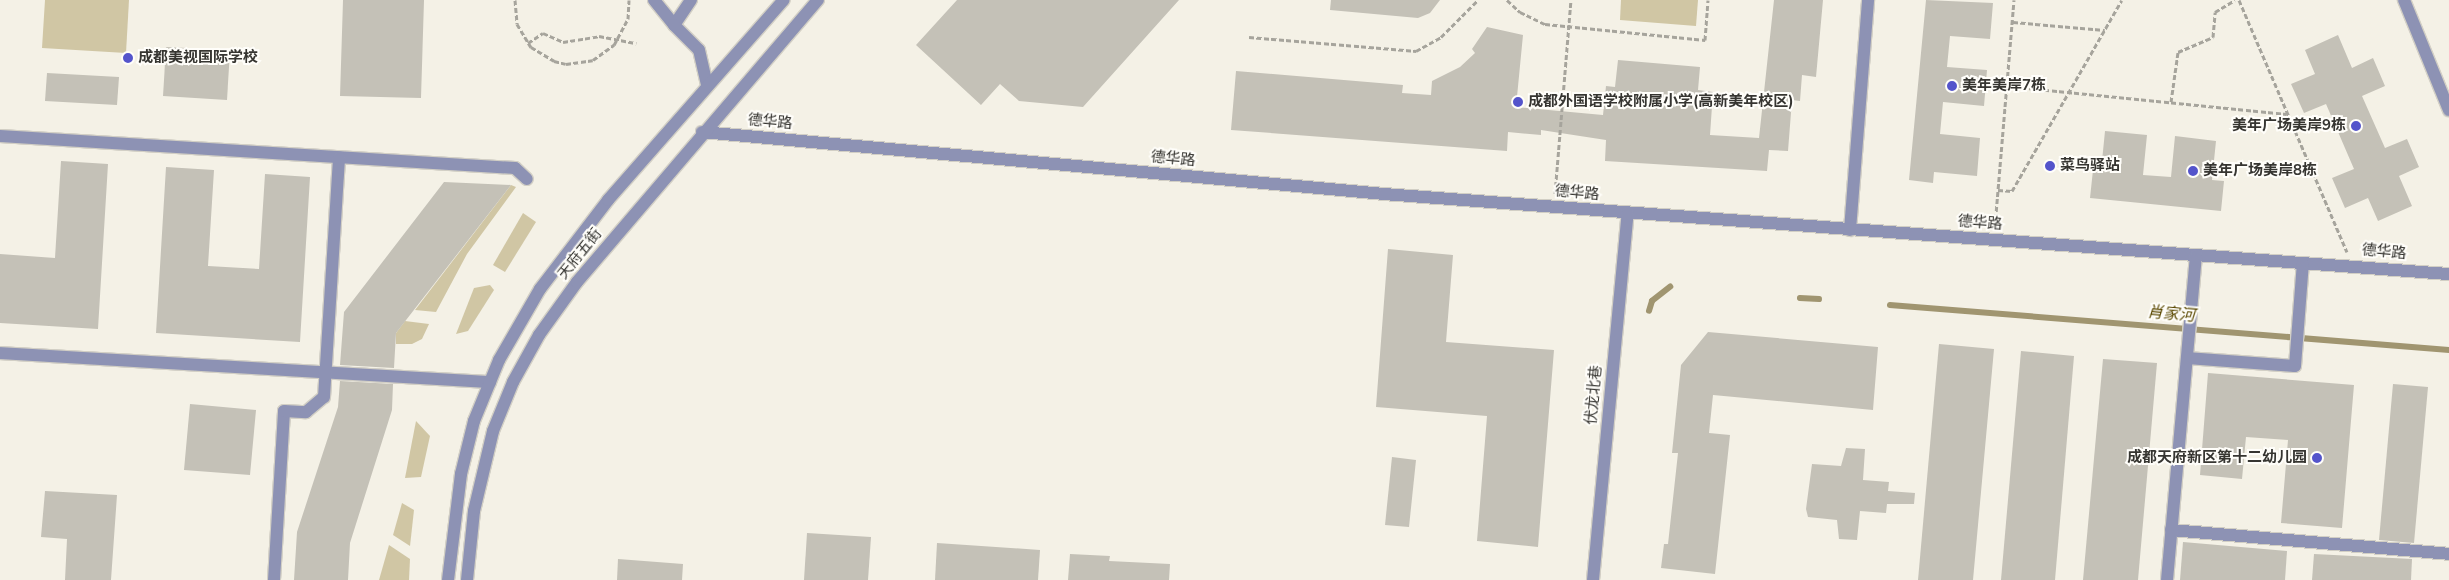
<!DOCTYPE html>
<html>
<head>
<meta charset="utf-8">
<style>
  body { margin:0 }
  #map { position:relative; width:2449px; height:580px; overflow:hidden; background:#f4f1e6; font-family:"Nunito Sans","Noto Sans SC",sans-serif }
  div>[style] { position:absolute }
  .green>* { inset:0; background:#d0c6a4 }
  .stream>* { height:5.5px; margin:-2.75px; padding:0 2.75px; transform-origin:2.75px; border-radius:2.75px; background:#a09570 }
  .building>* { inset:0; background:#c4c1b7 }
  .path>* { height:3px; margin-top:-1.5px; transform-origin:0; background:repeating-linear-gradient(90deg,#a6a49c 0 5px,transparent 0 7.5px) }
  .roads { filter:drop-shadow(1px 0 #d2cfc5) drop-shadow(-1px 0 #d2cfc5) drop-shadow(0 1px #d2cfc5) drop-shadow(0 -1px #d2cfc5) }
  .minor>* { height:12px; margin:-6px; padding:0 6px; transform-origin:6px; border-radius:6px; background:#8d92b4 }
  .dots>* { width:14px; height:14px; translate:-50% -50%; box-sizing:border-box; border:2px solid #fffefa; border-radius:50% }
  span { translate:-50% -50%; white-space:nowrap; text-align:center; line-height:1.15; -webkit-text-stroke:4px #fffefa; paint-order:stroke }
  .poi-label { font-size:15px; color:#363531; font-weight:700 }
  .left { translate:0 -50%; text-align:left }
  .right { translate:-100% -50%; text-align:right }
  .street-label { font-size:15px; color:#363531 }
  .water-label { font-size:16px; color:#5b4902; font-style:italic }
</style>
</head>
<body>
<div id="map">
  <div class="green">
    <div style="clip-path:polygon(45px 0,129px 0,126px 53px,42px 48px)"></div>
    <div style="clip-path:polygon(1621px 0,1698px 0,1696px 26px,1620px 20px)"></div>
    <div style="clip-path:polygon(511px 185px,516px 187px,467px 254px,436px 312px,415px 310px)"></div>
    <div style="clip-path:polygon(523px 213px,536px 222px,505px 272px,493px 265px)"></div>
    <div style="clip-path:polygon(490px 285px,494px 290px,468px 331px,456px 334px,474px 288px)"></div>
    <div style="clip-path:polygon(405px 321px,429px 324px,422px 339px,412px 344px,396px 344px,396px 333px)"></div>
    <div style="clip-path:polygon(416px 421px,430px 436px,421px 477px,405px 478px)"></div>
    <div style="clip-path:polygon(402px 503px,414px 510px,410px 546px,393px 535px)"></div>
    <div style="clip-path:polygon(389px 545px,410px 559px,409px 580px,379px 580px)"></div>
  </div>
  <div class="stream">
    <div style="left:1800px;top:298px;width:19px;rotate:3deg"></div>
    <div style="left:1890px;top:305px;width:561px;rotate:4.6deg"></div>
    <div style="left:1649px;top:311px;width:10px;rotate:-73deg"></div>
    <div style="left:1652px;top:301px;width:23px;rotate:-38deg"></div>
  </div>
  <div class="building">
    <div style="clip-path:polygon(343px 0,424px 0,421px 98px,340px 96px)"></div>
    <div style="clip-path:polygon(957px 0,1179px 0,1083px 107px,1019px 101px,1000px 84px,981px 105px,916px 45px)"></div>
    <div style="clip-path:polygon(1331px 0,1440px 0,1430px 13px,1418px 18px,1330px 10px)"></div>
    <div style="clip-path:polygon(1774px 0,1823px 0,1816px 77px,1802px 75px,1800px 101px,1792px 100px,1788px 151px,1769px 150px,1767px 171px,1605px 161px,1606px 140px,1541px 130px,1541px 135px,1508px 132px,1507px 151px,1231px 130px,1236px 71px,1403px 85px,1402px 93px,1431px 95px,1432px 81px,1460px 67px,1475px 53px,1472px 49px,1487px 27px,1523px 35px,1516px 107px,1603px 115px,1606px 86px,1615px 87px,1618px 60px,1700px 67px,1698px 90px,1713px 92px,1710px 135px,1759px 138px)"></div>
    <div style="clip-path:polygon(1926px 0,1993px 3px,1990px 39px,1950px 36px,1947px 67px,1987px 70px,1984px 106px,1943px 102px,1940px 134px,1980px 138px,1977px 176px,1934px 172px,1933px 183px,1909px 180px)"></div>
    <div style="clip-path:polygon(2338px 35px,2352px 68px,2373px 58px,2385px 86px,2362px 96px,2385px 148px,2407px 139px,2419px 167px,2399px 176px,2412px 206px,2378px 221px,2368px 198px,2345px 208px,2332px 178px,2354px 169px,2326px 104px,2304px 113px,2291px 84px,2315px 74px,2305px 50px)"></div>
    <div style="clip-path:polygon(166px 47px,230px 50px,227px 100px,163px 96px)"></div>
    <div style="clip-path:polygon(47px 73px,119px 77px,117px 105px,45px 101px)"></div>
    <div style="clip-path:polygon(2105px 131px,2147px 135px,2143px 175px,2171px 177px,2175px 136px,2216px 141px,2212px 180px,2224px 181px,2221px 211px,2090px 198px,2093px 170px,2101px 171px)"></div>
    <div style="clip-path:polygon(61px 161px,108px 164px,98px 329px,0 323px,0 254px,55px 258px)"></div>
    <div style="clip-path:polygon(166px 167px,214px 170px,208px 266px,259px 269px,265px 174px,310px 177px,300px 342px,156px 333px)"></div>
    <div style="clip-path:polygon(444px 182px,511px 185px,396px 333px,394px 368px,340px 365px,344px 312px)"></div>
    <div style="clip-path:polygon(1388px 249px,1453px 255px,1446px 342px,1554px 350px,1538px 547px,1477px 541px,1487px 416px,1376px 407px)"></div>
    <div style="clip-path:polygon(1708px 332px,1878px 347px,1873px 410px,1713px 395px,1709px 433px,1730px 435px,1715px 574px,1661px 568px,1664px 544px,1668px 544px,1678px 453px,1672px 453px,1681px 365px)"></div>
    <div style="clip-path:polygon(1939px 344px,1994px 349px,1973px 580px,1918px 580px)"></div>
    <div style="clip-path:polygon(2021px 351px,2074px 356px,2055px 580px,2001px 580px)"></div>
    <div style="clip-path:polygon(2103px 359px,2157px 363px,2138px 580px,2083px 580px)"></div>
    <div style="clip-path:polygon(2208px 373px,2354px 385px,2342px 528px,2281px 523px,2288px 440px,2246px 437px,2242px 479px,2200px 475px)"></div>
    <div style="clip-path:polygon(340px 381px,393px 384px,392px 410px,350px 543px,348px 580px,294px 580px,297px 532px,338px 407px)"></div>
    <div style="clip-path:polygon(2393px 384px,2428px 387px,2414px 543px,2379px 540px)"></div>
    <div style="clip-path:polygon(190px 404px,256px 410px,250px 475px,184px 470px)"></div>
    <div style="clip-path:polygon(1846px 448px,1865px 449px,1863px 480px,1889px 482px,1888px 491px,1915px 493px,1914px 504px,1887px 504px,1886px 513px,1860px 511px,1857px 540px,1839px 539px,1837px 520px,1808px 517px,1806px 509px,1812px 464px,1841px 466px)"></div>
    <div style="clip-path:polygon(1392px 457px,1416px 460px,1409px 527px,1385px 525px)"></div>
    <div style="clip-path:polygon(45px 491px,117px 495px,111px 580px,65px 580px,67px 539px,41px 537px)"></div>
    <div style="clip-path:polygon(807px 533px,871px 537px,868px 580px,804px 580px)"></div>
    <div style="clip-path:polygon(2183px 542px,2287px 551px,2285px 580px,2180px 580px)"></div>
    <div style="clip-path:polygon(937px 543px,1040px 550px,1038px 580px,935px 580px)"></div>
    <div style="clip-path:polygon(1070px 554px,1110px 556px,1109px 561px,1170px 564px,1169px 580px,1068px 580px)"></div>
    <div style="clip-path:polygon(2314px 554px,2412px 559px,2411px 580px,2312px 580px)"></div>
    <div style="clip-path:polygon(618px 559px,683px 564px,682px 580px,617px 580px)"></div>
  </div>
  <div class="path">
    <div style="left:515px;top:0;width:24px;rotate:85deg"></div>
    <div style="left:517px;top:24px;width:27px;rotate:59deg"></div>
    <div style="left:531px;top:47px;width:27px;rotate:31deg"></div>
    <div style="left:554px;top:61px;width:12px;rotate:14deg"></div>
    <div style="left:566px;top:64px;width:27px;rotate:-8deg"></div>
    <div style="left:593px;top:60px;width:26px;rotate:-36deg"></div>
    <div style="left:614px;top:45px;width:30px;rotate:-62deg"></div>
    <div style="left:628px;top:19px;width:19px;rotate:-87deg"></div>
    <div style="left:1507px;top:0;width:18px;rotate:43deg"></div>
    <div style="left:1520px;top:12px;width:28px;rotate:26deg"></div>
    <div style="left:1545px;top:24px;width:161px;rotate:5.7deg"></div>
    <div style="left:1705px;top:40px;width:40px;rotate:-85.7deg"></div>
    <div style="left:2239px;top:0;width:274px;rotate:66.8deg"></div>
    <div style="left:2013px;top:22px;width:92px;rotate:5deg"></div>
    <div style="left:1249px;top:37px;width:168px;rotate:4.8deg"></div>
    <div style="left:1416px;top:51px;width:29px;rotate:-29deg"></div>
    <div style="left:1441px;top:37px;width:52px;rotate:-45deg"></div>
    <div style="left:528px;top:43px;width:18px;rotate:-34deg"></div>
    <div style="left:543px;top:33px;width:22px;rotate:24deg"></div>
    <div style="left:563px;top:42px;width:36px;rotate:-9deg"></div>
    <div style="left:599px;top:36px;width:38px;rotate:11deg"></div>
    <div style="left:2007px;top:86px;width:281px;rotate:5.7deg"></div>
    <div style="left:2171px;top:102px;width:50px;rotate:-82deg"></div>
    <div style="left:2178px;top:52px;width:38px;rotate:-23deg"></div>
    <div style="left:2213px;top:37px;width:25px;rotate:-85deg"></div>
    <div style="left:2215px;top:12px;width:23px;rotate:-31deg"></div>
    <div style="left:1998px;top:190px;width:14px;rotate:4deg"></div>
    <div style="left:2012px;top:191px;width:220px;rotate:-60.1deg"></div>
    <div style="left:1555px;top:194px;width:195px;rotate:-85.3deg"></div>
    <div style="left:1995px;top:226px;width:227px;rotate:-85.2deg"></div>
  </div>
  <div class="roads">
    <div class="minor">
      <div style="left:654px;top:0;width:32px;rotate:51deg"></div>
      <div style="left:691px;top:0;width:30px;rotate:124deg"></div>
      <div style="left:674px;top:25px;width:35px;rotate:45deg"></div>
      <div style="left:699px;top:50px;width:36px;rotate:77deg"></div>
      <div style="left:2404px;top:0;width:119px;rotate:67.8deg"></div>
      <div style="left:702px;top:132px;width:685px;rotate:5.19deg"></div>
      <div style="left:1384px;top:194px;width:1068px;rotate:4.3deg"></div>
      <div style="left:0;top:136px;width:516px;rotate:3.56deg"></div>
      <div style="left:515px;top:168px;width:16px;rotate:43deg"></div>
      <div style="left:1850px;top:230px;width:231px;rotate:-85.5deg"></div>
      <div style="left:0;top:353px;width:491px;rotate:3.4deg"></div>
      <div style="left:2187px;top:358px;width:108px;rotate:4.2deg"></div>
      <div style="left:2295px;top:366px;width:103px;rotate:-85.6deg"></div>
      <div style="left:2171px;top:530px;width:279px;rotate:4.9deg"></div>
      <div style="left:274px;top:580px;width:169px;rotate:-86.6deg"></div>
      <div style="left:284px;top:411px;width:22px;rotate:3deg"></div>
      <div style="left:306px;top:412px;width:23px;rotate:-40deg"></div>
      <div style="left:324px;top:397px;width:240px;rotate:-86.4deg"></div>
      <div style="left:448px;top:580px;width:107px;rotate:-83deg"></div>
      <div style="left:461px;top:474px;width:55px;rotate:-76.2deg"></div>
      <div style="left:474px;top:421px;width:66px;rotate:-67.7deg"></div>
      <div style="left:499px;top:360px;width:82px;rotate:-60deg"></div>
      <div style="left:540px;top:289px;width:112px;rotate:-52.6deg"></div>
      <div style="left:608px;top:200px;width:266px;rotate:-48.7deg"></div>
      <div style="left:467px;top:580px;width:69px;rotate:-84.2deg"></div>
      <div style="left:474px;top:511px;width:82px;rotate:-76.6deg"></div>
      <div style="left:493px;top:431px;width:53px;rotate:-67.8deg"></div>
      <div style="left:513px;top:382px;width:54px;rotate:-61deg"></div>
      <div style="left:539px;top:335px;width:65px;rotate:-54.4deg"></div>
      <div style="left:577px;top:282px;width:371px;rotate:-49.5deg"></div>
      <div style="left:1593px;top:580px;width:369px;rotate:-84.6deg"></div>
      <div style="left:2167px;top:580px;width:326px;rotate:-84.9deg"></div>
    </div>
  </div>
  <div class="dots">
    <div style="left:128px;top:58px;background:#5454cb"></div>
    <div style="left:1952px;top:86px;background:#5454cb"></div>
    <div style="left:1518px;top:102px;background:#5454cb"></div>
    <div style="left:2356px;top:126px;background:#5454cb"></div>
    <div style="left:2050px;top:166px;background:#5454cb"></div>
    <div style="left:2193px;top:171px;background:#5454cb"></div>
    <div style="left:2317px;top:458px;background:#5454cb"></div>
  </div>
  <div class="poi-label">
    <span class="left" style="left:138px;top:58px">成都美视国际学校</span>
    <span class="left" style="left:1962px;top:86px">美年美岸7栋</span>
    <span class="left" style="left:1528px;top:102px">成都外国语学校附属小学(高新美年校区)</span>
    <span class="right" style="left:2346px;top:126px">美年广场美岸9栋</span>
    <span class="left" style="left:2060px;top:166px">菜鸟驿站</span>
    <span class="left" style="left:2203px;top:171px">美年广场美岸8栋</span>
    <span class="right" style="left:2307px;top:458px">成都天府新区第十二幼儿园</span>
  </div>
  <div class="street-label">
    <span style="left:770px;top:122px;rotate:5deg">德华路</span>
    <span style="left:1173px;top:159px;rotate:5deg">德华路</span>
    <span style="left:1577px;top:193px;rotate:5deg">德华路</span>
    <span style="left:1980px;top:223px;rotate:4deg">德华路</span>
    <span style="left:2384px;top:252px;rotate:5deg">德华路</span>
    <span style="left:580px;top:254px;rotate:-51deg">天府五街</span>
    <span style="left:1594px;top:395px;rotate:-85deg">伏龙北巷</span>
  </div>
  <div class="water-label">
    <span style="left:2171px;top:314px;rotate:5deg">肖家河</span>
  </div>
</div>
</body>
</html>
